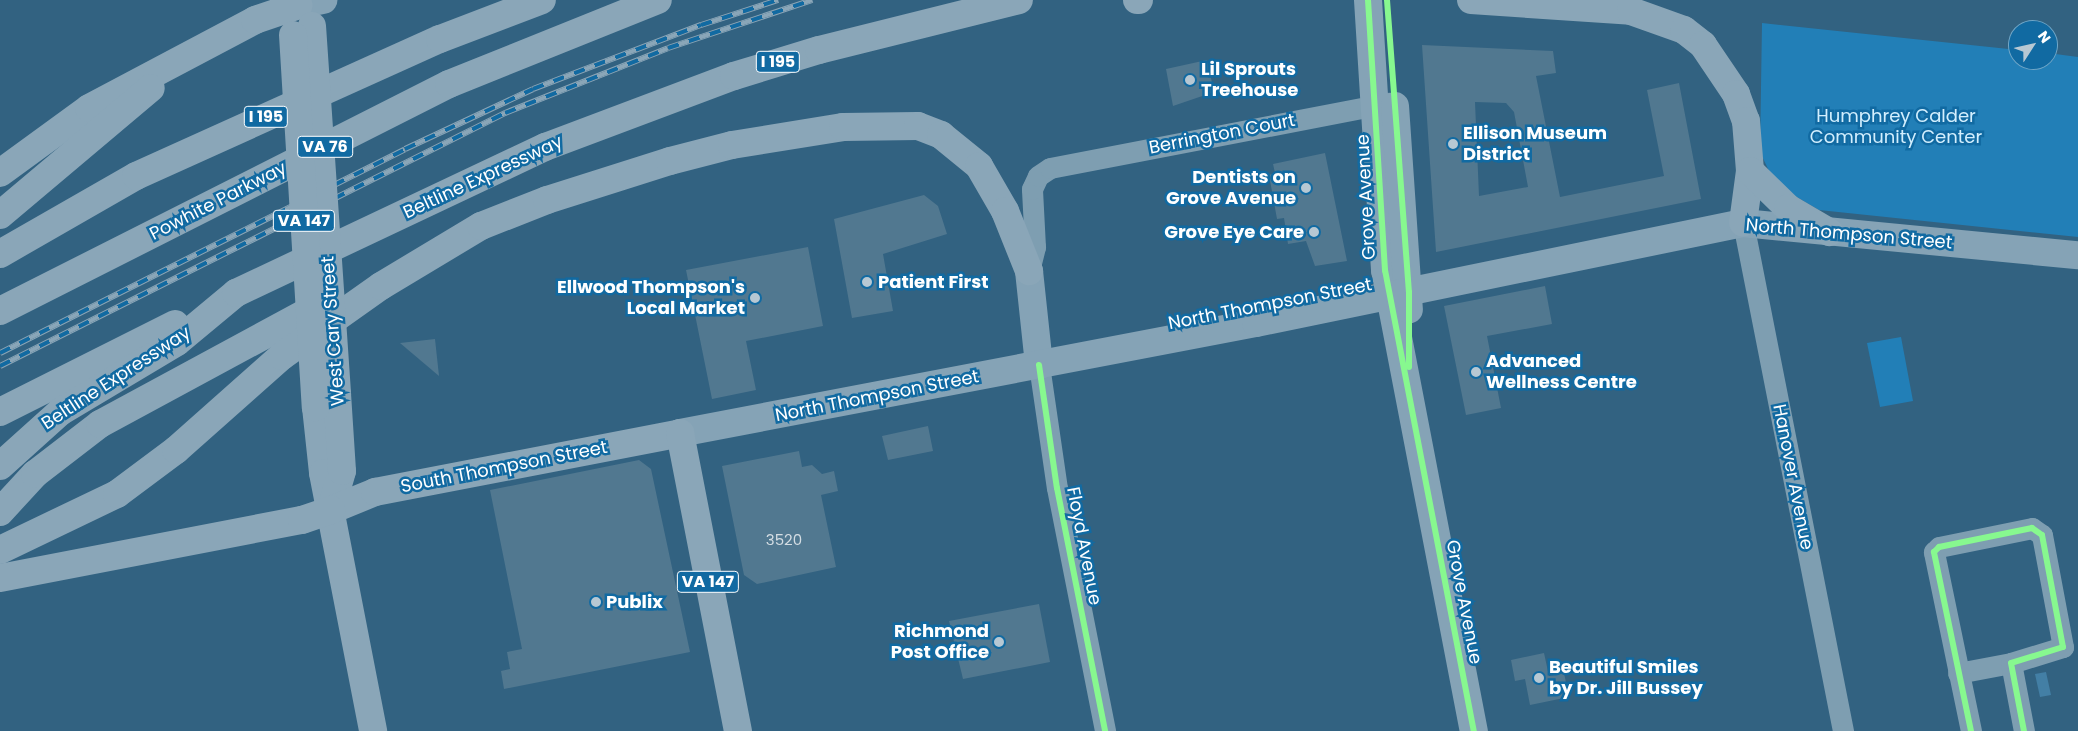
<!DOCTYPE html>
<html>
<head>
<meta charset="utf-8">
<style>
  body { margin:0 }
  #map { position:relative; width:2078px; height:731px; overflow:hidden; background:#326281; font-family:Poppins,sans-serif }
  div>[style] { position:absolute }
  .green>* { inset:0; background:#227fb7 }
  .water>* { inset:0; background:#437fa5 }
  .building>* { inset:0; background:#517890 }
  .minor>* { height:21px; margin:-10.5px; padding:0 10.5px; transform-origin:10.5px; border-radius:10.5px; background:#7e9eb1 }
  .secondary>* { height:28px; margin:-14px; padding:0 14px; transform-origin:14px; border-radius:14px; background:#85a3b6 }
  .primary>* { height:28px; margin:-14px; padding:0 14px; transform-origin:14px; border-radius:14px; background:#8aa6b8 }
  .motorway>* { height:28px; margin:-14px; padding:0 14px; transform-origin:14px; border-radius:14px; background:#8aa6b8 }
  .rail>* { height:5.5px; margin-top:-2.75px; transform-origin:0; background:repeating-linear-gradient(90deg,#116aa2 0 11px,#8aa6b8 0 22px); box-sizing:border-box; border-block:1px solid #8aa6b8 }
  .primary-bridge>* { height:28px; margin:-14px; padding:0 14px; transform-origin:14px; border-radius:14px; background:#8aa6b8 }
  .cycleway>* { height:6px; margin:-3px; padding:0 3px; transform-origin:3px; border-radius:3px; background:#87f88f }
  .dots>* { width:14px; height:14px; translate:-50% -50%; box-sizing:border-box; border:2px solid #116aa2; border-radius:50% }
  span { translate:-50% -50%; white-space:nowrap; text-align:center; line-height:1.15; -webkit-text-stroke:5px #116aa2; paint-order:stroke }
  .number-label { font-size:15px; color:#d4dde3 }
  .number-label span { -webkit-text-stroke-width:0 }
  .shield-label span { padding:1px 4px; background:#116aa2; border:1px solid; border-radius:4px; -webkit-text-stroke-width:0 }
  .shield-label { font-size:16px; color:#fff; font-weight:700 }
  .poi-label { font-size:18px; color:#fff; font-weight:700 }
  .left { translate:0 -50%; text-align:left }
  .right { translate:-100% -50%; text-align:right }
  .park-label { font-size:18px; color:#d3effe }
  .street-label { font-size:18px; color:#fff }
  .north { position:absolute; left:2008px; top:20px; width:50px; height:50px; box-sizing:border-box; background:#116aa2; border:1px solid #70a6c7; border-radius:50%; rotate:55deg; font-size:14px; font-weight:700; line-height:20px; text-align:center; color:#fff }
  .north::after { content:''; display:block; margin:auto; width:18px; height:22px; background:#b7c8d3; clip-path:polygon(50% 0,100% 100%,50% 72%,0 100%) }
</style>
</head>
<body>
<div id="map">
  <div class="green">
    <div style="clip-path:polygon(1762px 23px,2018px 50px,2018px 60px,2048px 60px,2048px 53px,2078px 57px,2078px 237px,1819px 210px,1795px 196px,1770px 173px,1760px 152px)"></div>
    <div style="clip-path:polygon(1901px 337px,1913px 401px,1880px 407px,1867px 343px)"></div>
  </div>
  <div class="water">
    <div style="clip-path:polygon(2046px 672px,2051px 695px,2040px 697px,2035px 674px)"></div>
  </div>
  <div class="building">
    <div style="clip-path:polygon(evenodd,1422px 45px,1553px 51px,1556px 73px,1536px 76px,1560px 197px,1664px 176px,1647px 90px,1679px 83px,1701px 199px,1436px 252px,1422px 45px,1475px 102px,1506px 103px,1514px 112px,1528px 187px,1479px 196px,1475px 102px)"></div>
    <div style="clip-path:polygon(1207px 60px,1214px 92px,1173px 106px,1166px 69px)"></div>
    <div style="clip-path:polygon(1325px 153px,1347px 261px,1315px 266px,1306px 241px,1288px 244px,1284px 218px,1277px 219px,1269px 175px,1275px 173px,1273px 164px)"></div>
    <div style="clip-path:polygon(924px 195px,938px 206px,947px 234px,883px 254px,893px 311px,852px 318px,834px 219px)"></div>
    <div style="clip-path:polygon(808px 247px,823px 326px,746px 341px,756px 390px,712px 399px,686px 270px)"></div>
    <div style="clip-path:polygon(1545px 286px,1552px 324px,1487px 336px,1501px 408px,1466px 415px,1444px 306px)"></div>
    <div style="clip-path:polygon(435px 339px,439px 376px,400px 343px)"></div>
    <div style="clip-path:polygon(928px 426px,933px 451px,888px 460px,882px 436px)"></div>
    <div style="clip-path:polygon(799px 451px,802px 467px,812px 465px,822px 474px,834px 471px,838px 491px,821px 495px,836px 567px,757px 584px,744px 575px,722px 466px)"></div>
    <div style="clip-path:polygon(639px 460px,651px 469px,690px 652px,504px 689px,501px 671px,510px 669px,507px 652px,522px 649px,490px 490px)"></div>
    <div style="clip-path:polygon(1039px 604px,1050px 662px,963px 679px,949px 621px)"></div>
    <div style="clip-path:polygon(1544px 653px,1549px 676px,1564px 673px,1569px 697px,1530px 705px,1525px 679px,1515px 681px,1511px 660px)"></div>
  </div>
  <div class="minor">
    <div style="left:1743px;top:223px;width:518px;rotate:78.86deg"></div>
    <div style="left:1029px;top:271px;width:25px;rotate:-76deg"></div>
    <div style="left:1035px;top:247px;width:58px;rotate:-93deg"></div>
    <div style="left:1032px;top:189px;width:14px;rotate:-65deg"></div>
    <div style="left:1038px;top:176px;width:14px;rotate:-34deg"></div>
    <div style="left:1050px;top:168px;width:345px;rotate:-10.9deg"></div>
    <div style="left:1039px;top:365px;width:124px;rotate:81.7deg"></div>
    <div style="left:1057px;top:488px;width:248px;rotate:78.8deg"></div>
    <div style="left:1958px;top:673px;width:54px;rotate:-10.7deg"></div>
    <div style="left:1971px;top:731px;width:183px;rotate:-101.7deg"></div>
    <div style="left:1934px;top:552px;width:7px;rotate:-45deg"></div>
    <div style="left:1939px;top:547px;width:95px;rotate:-11.5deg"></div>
    <div style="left:2032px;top:528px;width:12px;rotate:35deg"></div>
    <div style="left:2042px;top:535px;width:114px;rotate:79.4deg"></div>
    <div style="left:2063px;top:647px;width:54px;rotate:162.9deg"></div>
    <div style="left:2011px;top:663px;width:69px;rotate:79.2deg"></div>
  </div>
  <div class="secondary">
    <div style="left:1368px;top:0;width:271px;rotate:86.4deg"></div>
    <div style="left:1385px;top:270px;width:470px;rotate:79.1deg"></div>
    <div style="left:299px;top:5px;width:25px;rotate:-12deg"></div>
    <div style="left:1395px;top:106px;width:204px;rotate:86.1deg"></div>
    <div style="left:1029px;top:271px;width:95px;rotate:83.9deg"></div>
    <div style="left:680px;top:433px;width:586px;rotate:-10.81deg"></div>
    <div style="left:1256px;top:323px;width:497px;rotate:-11.6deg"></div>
    <div style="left:1743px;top:223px;width:337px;rotate:5.5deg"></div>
  </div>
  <div class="primary">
    <div style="left:316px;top:407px;width:66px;rotate:83.9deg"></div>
    <div style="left:323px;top:473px;width:263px;rotate:79deg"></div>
    <div style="left:332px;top:506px;width:36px;rotate:-74deg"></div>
    <div style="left:342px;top:471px;width:77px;rotate:-93.7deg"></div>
    <div style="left:331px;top:510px;width:48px;rotate:-22.2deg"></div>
    <div style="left:375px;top:492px;width:311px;rotate:-10.9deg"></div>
    <div style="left:680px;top:433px;width:304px;rotate:79deg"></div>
  </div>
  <div class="motorway">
    <div style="left:1137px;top:0;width:2px"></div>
    <div style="left:1471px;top:0;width:160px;rotate:3.9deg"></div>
    <div style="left:1631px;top:11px;width:56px;rotate:19.7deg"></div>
    <div style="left:1684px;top:30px;width:24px;rotate:38deg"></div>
    <div style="left:1703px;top:45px;width:59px;rotate:56deg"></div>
    <div style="left:1736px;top:94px;width:29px;rotate:70deg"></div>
    <div style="left:1746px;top:121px;width:50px;rotate:85.4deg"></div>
    <div style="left:1750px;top:171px;width:52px;rotate:97.7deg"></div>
    <div style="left:1750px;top:171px;width:53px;rotate:44.2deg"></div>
    <div style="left:1788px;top:208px;width:48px;rotate:30.3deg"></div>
    <div style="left:0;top:173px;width:110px;rotate:-36.1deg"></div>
    <div style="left:89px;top:108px;width:188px;rotate:-27.9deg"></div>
    <div style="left:255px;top:20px;width:46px;rotate:-18.8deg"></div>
    <div style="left:0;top:215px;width:197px;rotate:-40.1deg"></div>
    <div style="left:0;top:254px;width:157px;rotate:-29.8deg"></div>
    <div style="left:136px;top:176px;width:333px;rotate:-24.3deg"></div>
    <div style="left:440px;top:39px;width:109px;rotate:-20.9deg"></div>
    <div style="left:0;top:311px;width:503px;rotate:-26.82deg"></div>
    <div style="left:449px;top:84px;width:225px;rotate:-21.9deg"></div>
    <div style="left:0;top:412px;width:196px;rotate:-26.7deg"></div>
    <div style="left:0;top:466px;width:81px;rotate:-42deg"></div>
    <div style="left:60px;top:412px;width:136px;rotate:-30.9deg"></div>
    <div style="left:177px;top:342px;width:77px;rotate:-39.7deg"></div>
    <div style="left:236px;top:293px;width:342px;rotate:-25.3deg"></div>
    <div style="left:545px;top:147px;width:202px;rotate:-20.6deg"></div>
    <div style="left:734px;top:76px;width:89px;rotate:-17deg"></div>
    <div style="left:819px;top:50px;width:206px;rotate:-14deg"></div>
    <div style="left:0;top:512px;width:52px;rotate:-47.4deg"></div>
    <div style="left:35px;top:474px;width:82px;rotate:-37.6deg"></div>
    <div style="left:100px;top:424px;width:260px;rotate:-28.4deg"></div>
    <div style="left:0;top:550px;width:130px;rotate:-25.6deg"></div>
    <div style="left:117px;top:494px;width:74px;rotate:-36.7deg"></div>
    <div style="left:176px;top:450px;width:142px;rotate:-41.6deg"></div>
    <div style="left:282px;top:356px;width:121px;rotate:-35.3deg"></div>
    <div style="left:381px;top:286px;width:117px;rotate:-31deg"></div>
    <div style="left:481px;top:226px;width:71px;rotate:-21.5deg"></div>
    <div style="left:547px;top:200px;width:129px;rotate:-17.6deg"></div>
    <div style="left:670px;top:161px;width:64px;rotate:-14.5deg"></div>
    <div style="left:732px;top:145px;width:112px;rotate:-9.2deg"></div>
    <div style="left:843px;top:127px;width:75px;rotate:-0.8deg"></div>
    <div style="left:918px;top:126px;width:25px;rotate:21deg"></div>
    <div style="left:941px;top:135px;width:49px;rotate:39.2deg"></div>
    <div style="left:979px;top:166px;width:52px;rotate:60deg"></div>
    <div style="left:1005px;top:211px;width:65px;rotate:68.2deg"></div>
    <div style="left:0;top:578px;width:308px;rotate:-10.9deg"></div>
    <div style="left:302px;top:520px;width:31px;rotate:-19deg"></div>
  </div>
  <div class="rail">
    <div style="left:0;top:353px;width:453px;rotate:-26.7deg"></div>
    <div style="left:405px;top:149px;width:141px;rotate:-25.1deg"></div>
    <div style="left:533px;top:89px;width:180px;rotate:-20.9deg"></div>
    <div style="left:701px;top:25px;width:81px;rotate:-18deg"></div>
    <div style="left:0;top:366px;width:565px;rotate:-26.61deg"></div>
    <div style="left:505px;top:113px;width:175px;rotate:-21.7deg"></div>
    <div style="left:668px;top:48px;width:152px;rotate:-18.4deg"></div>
  </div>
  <div class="primary-bridge">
    <div style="left:312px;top:26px;width:369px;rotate:86.1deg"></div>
    <div style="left:293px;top:35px;width:373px;rotate:86.5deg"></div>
  </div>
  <div class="cycleway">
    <div style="left:1368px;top:0;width:271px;rotate:86.4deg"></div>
    <div style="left:1385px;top:270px;width:470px;rotate:79.1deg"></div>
    <div style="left:1387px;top:0;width:293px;rotate:85.7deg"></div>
    <div style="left:1409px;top:292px;width:75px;rotate:90deg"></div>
    <div style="left:1039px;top:365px;width:124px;rotate:81.7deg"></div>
    <div style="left:1057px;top:488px;width:248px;rotate:78.8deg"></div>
    <div style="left:1971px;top:731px;width:183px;rotate:-101.7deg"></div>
    <div style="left:1934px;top:552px;width:7px;rotate:-45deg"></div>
    <div style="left:1939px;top:547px;width:95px;rotate:-11.5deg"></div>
    <div style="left:2032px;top:528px;width:12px;rotate:35deg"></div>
    <div style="left:2042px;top:535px;width:114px;rotate:79.4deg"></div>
    <div style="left:2063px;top:647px;width:54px;rotate:162.9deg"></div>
    <div style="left:2011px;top:663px;width:69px;rotate:79.2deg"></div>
  </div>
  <div class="dots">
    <div style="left:1190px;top:80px;background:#b7c8d3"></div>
    <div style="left:1453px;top:144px;background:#b7c8d3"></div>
    <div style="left:1306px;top:188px;background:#b7c8d3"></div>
    <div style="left:1314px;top:232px;background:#b7c8d3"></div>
    <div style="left:867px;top:282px;background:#b7c8d3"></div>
    <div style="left:755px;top:298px;background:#b7c8d3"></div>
    <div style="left:1476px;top:372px;background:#b7c8d3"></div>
    <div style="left:596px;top:602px;background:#b7c8d3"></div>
    <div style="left:999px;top:642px;background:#b7c8d3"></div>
    <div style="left:1539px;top:678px;background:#b7c8d3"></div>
  </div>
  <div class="number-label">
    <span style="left:784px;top:540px">3520</span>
  </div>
  <div class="shield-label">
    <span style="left:778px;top:62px">I 195</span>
    <span style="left:266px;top:117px">I 195</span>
    <span style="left:325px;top:147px">VA 76</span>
    <span style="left:304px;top:221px">VA 147</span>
    <span style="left:708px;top:582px">VA 147</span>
  </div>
  <div class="poi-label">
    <span class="left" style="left:1201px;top:80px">Lil Sprouts<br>Treehouse</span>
    <span class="left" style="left:1463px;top:144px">Ellison Museum<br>District</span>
    <span class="right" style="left:1296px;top:188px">Dentists on<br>Grove Avenue</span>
    <span class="right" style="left:1304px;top:232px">Grove Eye Care</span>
    <span class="left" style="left:878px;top:282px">Patient First</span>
    <span class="right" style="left:745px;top:298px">Ellwood Thompson's<br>Local Market</span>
    <span class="left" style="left:1486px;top:372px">Advanced<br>Wellness Centre</span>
    <span class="left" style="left:606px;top:602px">Publix</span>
    <span class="right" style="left:989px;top:642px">Richmond<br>Post Office</span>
    <span class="left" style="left:1549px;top:678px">Beautiful Smiles<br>by Dr. Jill Bussey</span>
  </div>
  <div class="park-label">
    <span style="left:1896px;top:127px">Humphrey Calder<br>Community Center</span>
  </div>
  <div class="street-label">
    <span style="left:1222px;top:134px;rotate:-11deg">Berrington Court</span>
    <span style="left:483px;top:177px;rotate:-25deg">Beltline Expressway</span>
    <span style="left:1366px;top:197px;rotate:-93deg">Grove Avenue</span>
    <span style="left:218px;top:201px;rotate:-27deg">Powhite Parkway</span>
    <span style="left:1849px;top:234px;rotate:5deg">North Thompson Street</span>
    <span style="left:1270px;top:304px;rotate:-11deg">North Thompson Street</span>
    <span style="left:333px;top:331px;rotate:-94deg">West Cary Street</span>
    <span style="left:116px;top:378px;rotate:-33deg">Beltline Expressway</span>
    <span style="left:877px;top:396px;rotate:-11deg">North Thompson Street</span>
    <span style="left:504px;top:467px;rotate:-11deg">South Thompson Street</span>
    <span style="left:1793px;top:477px;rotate:79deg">Hanover Avenue</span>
    <span style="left:1084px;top:546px;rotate:79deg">Floyd Avenue</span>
    <span style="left:1464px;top:602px;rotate:79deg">Grove Avenue</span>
  </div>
  <div class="north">N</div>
</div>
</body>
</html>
